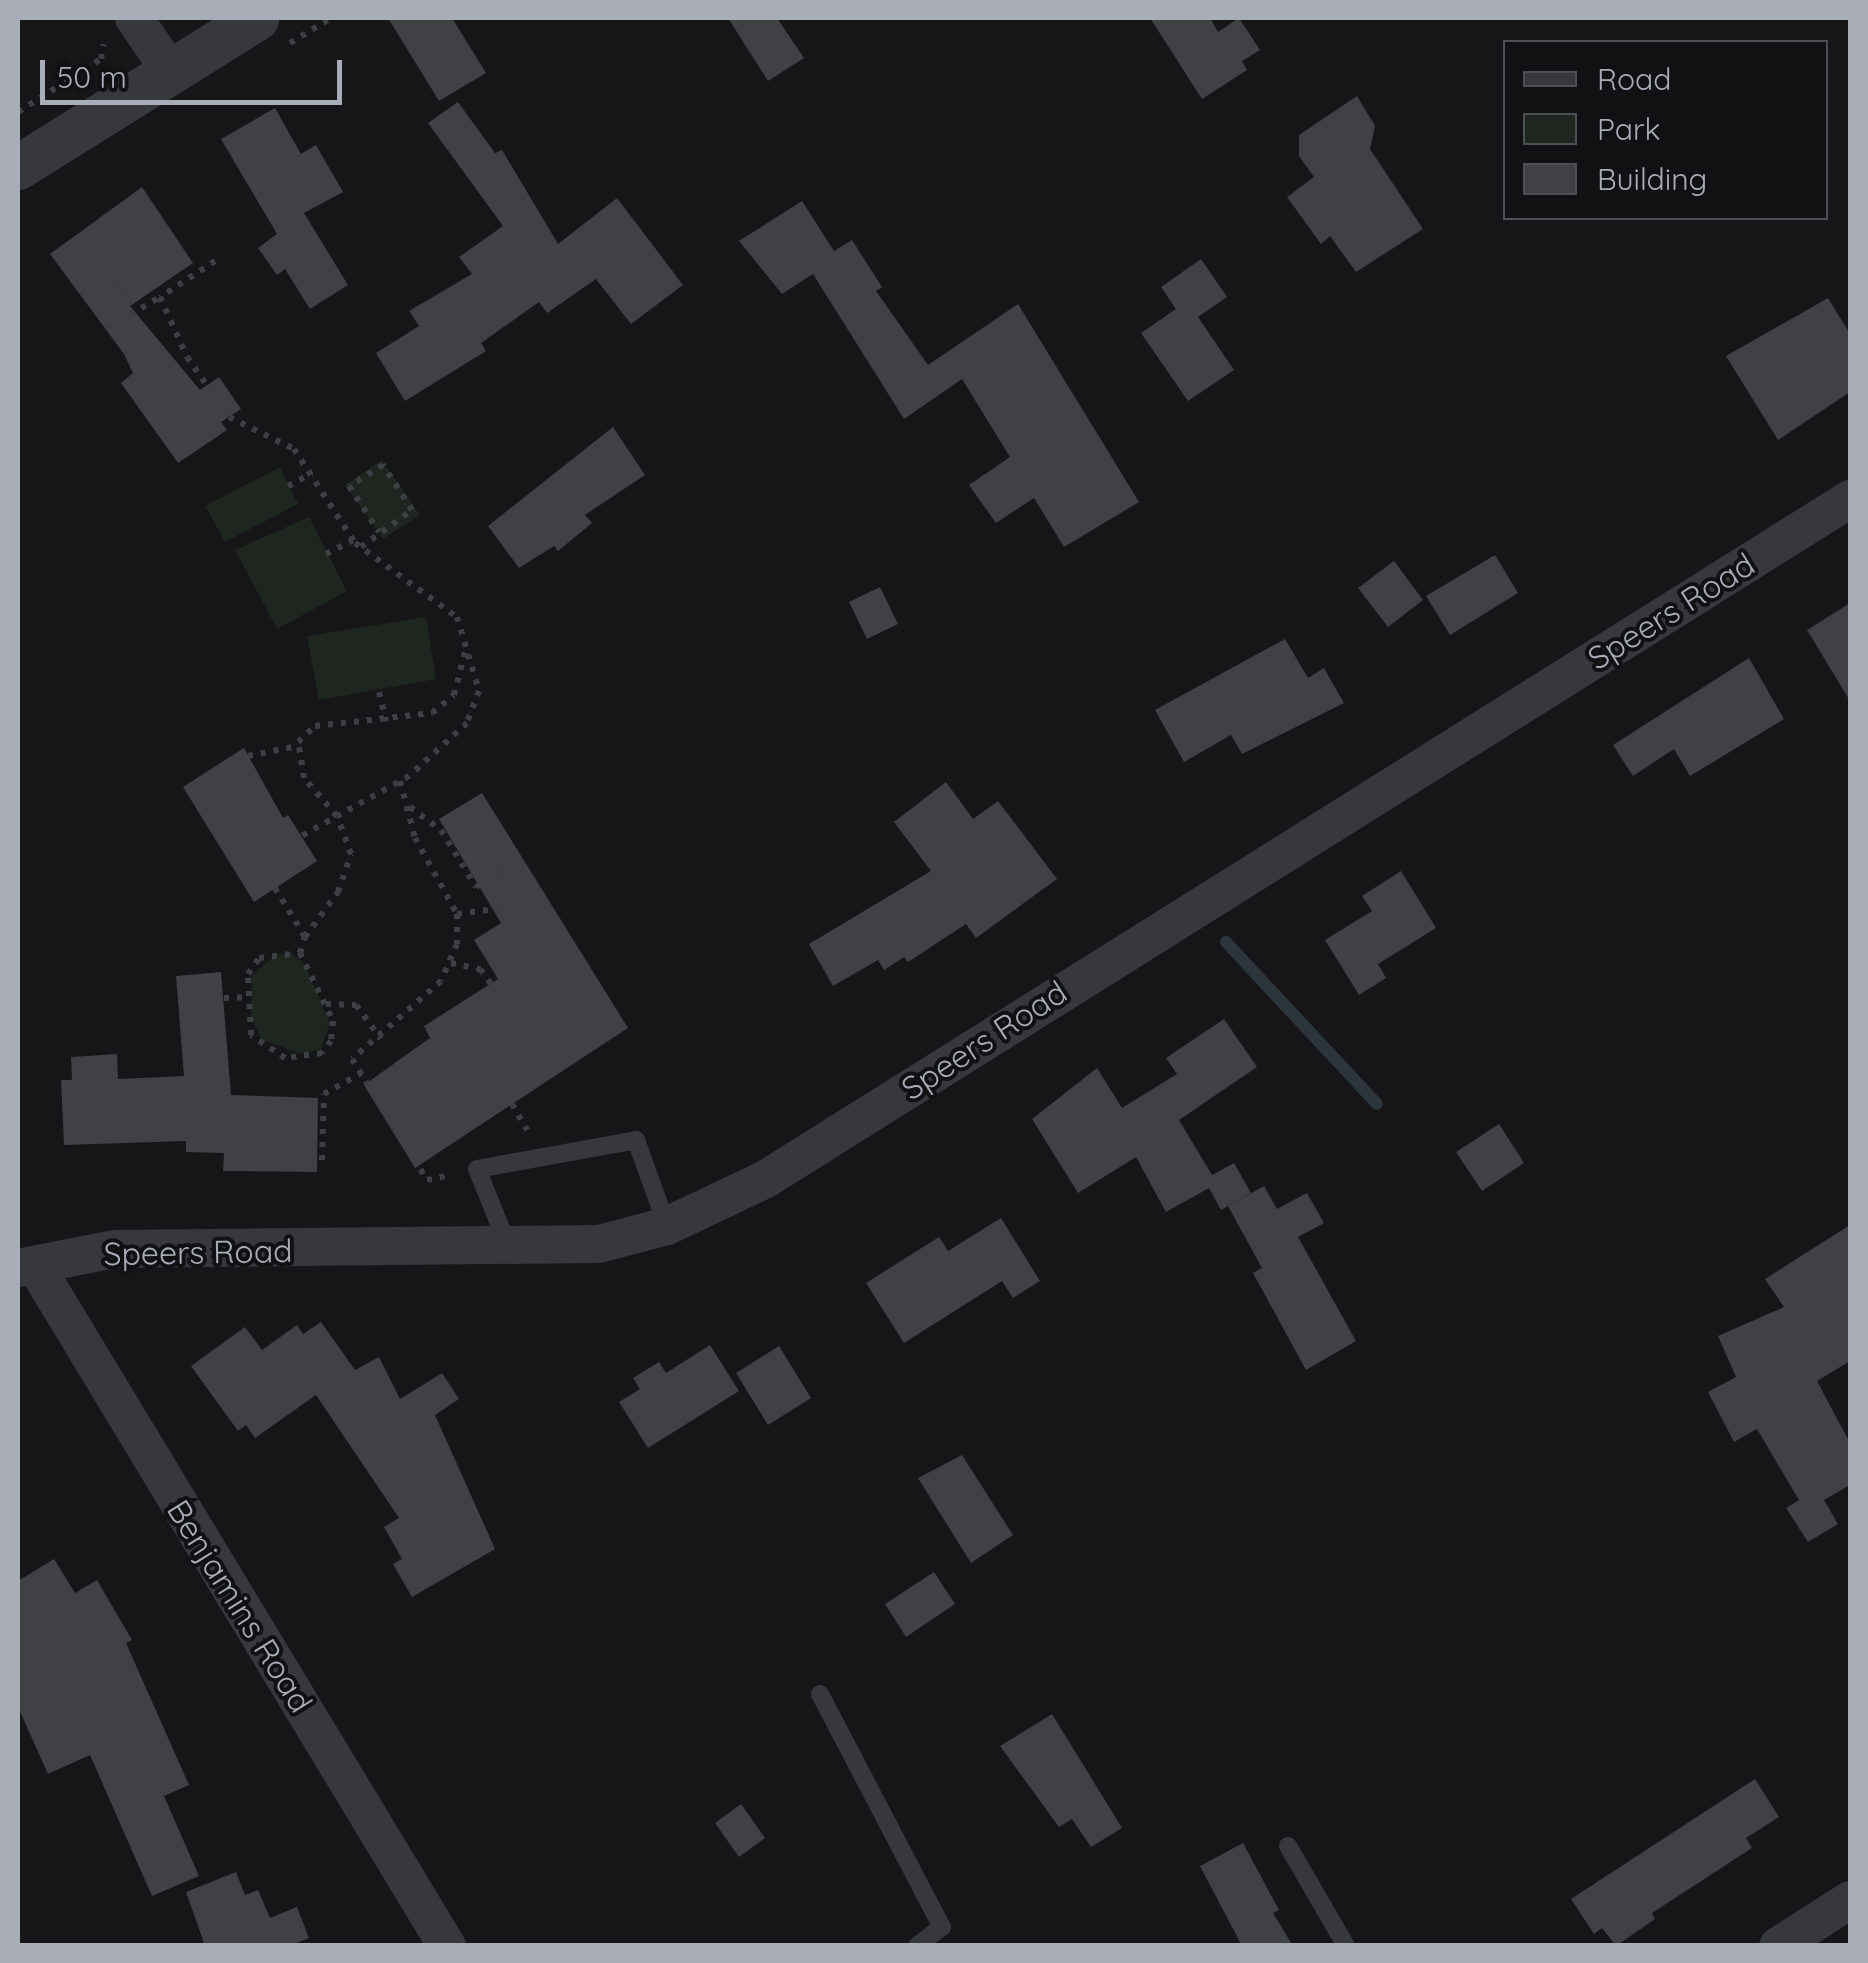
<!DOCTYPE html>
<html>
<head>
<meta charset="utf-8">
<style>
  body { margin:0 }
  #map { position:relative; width:1868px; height:1963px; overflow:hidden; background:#161618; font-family:Quicksand,sans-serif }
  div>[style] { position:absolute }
  .green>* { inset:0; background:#1e261f }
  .stream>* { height:12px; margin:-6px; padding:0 6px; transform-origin:6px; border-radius:6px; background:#2c353c }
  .building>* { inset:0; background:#404145 }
  .path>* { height:6px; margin-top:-3px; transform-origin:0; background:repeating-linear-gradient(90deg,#3d3f44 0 5px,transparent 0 13px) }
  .service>* { height:18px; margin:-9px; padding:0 9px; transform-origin:9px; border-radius:9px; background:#37383d }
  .minor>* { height:38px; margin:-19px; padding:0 19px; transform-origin:19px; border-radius:19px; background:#37383d }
  .tertiary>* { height:45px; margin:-22.5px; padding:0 22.5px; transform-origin:22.5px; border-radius:22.5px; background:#37383d }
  span { translate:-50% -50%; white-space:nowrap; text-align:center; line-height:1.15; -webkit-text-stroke:8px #111113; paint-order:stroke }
  .street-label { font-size:32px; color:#a8adb8 }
  .frame { position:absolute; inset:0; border:20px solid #a8adb8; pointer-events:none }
  .legend { position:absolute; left:1503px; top:40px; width:325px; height:180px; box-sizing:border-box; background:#111113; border:2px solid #4d4f55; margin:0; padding:12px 18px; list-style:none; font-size:30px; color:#a8adb8 }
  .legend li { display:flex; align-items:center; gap:20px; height:50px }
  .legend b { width:50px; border:2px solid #4d4f55 }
  .scale { position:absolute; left:40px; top:60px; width:302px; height:45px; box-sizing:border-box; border:5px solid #a8adb8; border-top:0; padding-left:12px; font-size:30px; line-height:35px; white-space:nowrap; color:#a8adb8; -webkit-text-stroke:8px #111113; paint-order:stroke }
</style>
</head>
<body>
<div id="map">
  <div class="green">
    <div style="clip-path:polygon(382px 460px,420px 515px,383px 539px,345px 485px)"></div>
    <div style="clip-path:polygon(280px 467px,298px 504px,225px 542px,205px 506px)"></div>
    <div style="clip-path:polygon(309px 517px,347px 591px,277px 629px,235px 550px)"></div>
    <div style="clip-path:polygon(426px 617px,436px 679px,319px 700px,307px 636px)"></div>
    <div style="clip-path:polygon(291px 953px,304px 963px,330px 1023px,321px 1049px,301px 1054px,261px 1039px,251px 1017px,252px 976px,275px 955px)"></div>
  </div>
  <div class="stream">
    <div style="left:1226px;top:942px;width:221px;rotate:47deg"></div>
  </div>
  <div class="building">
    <div style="clip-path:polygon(388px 18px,452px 18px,486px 73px,439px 101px)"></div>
    <div style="clip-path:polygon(728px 18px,777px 18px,804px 58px,768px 81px)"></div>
    <div style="clip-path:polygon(1150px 18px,1210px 18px,1218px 32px,1239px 18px,1260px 50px,1242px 61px,1247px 70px,1202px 99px)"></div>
    <div style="clip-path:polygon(1357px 96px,1375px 126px,1370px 149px,1423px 229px,1356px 272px,1330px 236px,1321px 244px,1287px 197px,1314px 177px,1299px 156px,1299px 135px)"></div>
    <div style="clip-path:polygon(458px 102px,495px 153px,502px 150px,558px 244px,617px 198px,683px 285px,631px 324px,596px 279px,547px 313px,539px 302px,481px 343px,486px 351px,405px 401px,376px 353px,419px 326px,409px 311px,472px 274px,459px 257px,503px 226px,428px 123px)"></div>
    <div style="clip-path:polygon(275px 108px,301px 154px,316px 145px,343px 192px,304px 213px,348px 285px,310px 309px,285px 269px,277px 275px,258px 248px,277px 234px,221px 139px)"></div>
    <div style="clip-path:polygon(142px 187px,193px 263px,130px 306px,200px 390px,219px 377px,241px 409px,221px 422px,227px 430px,178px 463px,121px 383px,133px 373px,124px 354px,50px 254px)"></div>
    <div style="clip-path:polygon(802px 201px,834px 251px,852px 240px,882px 287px,876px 291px,928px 365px,1018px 304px,1139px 502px,1064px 547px,1034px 498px,996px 523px,969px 485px,1010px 457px,962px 379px,904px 419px,813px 274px,782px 294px,739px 241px)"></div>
    <div style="clip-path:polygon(1201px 259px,1227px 297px,1198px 317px,1234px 370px,1188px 401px,1141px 333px,1176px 309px,1161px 287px)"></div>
    <div style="clip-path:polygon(1828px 298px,1850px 334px,1850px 392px,1778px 440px,1726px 356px)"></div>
    <div style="clip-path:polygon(613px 427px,645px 475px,585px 515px,592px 523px,558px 551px,554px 546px,519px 568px,488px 526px)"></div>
    <div style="clip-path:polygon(1495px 555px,1518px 593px,1450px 635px,1426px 596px)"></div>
    <div style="clip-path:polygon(1394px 561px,1423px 600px,1388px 627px,1358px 588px)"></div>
    <div style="clip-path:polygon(880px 587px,898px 624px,867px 639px,849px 602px)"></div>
    <div style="clip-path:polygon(1850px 603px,1850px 701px,1807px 630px)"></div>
    <div style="clip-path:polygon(1285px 639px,1308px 678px,1324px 668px,1344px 703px,1242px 754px,1231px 735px,1184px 762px,1155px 710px)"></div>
    <div style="clip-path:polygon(1749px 658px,1784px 719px,1690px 776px,1674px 749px,1633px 776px,1613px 745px)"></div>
    <div style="clip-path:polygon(244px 748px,283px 818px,288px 815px,317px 861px,254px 902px,183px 787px)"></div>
    <div style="clip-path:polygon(946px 782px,973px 819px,998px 801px,1057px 879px,976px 938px,966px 924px,908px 962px,904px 957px,884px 970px,878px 960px,833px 986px,809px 944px,931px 871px,894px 822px)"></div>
    <div style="clip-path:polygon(482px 793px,628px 1028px,415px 1168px,364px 1085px,430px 1038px,424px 1026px,498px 979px,474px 940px,501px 923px,439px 819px)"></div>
    <div style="clip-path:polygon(1401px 871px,1436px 928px,1378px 964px,1386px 978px,1359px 995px,1325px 940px,1372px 911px,1362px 896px)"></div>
    <div style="clip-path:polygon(221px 972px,231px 1095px,318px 1098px,317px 1172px,223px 1171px,224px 1153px,186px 1152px,186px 1141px,64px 1145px,61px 1080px,72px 1080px,71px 1057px,117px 1054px,118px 1079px,184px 1076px,176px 976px)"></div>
    <div style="clip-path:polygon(1224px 1019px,1257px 1067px,1179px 1120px,1212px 1175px,1234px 1163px,1251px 1193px,1221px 1210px,1209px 1188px,1166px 1212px,1136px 1157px,1078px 1193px,1032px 1119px,1097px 1068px,1122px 1108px,1177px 1074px,1166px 1058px)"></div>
    <div style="clip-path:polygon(1499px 1124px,1524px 1163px,1482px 1191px,1456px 1152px)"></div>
    <div style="clip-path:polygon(1264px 1186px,1277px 1209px,1307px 1193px,1324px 1223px,1298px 1237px,1356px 1341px,1306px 1370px,1253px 1273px,1262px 1268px,1228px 1206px)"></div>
    <div style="clip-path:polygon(1001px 1218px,1040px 1281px,1013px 1298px,1002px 1281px,904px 1343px,866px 1283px,939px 1237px,948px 1251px)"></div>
    <div style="clip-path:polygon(1850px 1225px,1850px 1361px,1817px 1381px,1850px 1443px,1850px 1485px,1824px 1500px,1838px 1524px,1808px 1542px,1786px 1508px,1799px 1500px,1757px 1429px,1734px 1442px,1708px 1392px,1736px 1377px,1718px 1336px,1784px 1307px,1765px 1279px)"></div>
    <div style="clip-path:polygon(321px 1322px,355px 1370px,379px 1357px,400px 1399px,442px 1373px,459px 1399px,435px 1415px,495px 1549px,412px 1597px,393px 1564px,402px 1559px,384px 1527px,399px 1518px,316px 1395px,255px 1438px,246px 1425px,238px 1431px,191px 1366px,245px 1327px,262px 1350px,297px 1325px,303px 1334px)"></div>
    <div style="clip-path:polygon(710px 1345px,739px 1391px,648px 1448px,619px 1402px,640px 1389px,633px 1378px,659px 1362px,666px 1373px)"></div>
    <div style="clip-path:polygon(779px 1346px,811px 1398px,768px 1425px,736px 1373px)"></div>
    <div style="clip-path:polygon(962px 1455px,1013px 1535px,971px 1563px,918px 1478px)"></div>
    <div style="clip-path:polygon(54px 1559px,75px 1593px,97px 1580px,132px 1640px,126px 1643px,189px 1785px,164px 1796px,199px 1876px,152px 1896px,90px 1755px,48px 1774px,18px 1707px,18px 1581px)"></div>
    <div style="clip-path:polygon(934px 1572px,955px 1604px,906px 1637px,885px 1604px)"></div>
    <div style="clip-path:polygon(1052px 1714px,1122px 1828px,1091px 1847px,1072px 1819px,1059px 1827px,1000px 1746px)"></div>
    <div style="clip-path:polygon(1755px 1779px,1779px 1817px,1746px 1838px,1752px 1848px,1652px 1913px,1655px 1919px,1616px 1946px,1602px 1928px,1594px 1934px,1571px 1899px)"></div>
    <div style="clip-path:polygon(741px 1804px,765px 1838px,739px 1857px,715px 1823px)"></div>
    <div style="clip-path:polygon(1243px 1843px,1279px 1910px,1273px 1913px,1293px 1946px,1242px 1946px,1200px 1866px)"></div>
    <div style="clip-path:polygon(236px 1872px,245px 1895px,258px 1890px,270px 1918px,297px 1907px,309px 1938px,288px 1946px,205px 1946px,186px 1892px)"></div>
  </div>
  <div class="path">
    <div style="left:290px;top:43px;width:48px;rotate:-31.4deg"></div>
    <div style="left:18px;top:112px;width:98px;rotate:-32.6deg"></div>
    <div style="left:101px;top:59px;width:15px;rotate:-79deg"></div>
    <div style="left:215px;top:261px;width:66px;rotate:146.8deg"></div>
    <div style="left:160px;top:297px;width:66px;rotate:65.8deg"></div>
    <div style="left:187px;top:357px;width:73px;rotate:55deg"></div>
    <div style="left:229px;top:417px;width:72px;rotate:26.2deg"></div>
    <div style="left:294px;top:449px;width:112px;rotate:57deg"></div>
    <div style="left:355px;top:543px;width:126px;rotate:36deg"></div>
    <div style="left:457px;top:617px;width:77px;rotate:73.4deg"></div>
    <div style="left:479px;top:691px;width:34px;rotate:111deg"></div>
    <div style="left:467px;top:723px;width:79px;rotate:137.6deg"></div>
    <div style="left:409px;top:776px;width:124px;rotate:150.9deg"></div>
    <div style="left:116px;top:278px;width:39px;rotate:61deg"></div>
    <div style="left:108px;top:328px;width:61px;rotate:-30.8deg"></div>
    <div style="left:288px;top:486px;width:27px;rotate:-28deg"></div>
    <div style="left:361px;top:547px;width:63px;rotate:-36deg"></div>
    <div style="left:412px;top:510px;width:54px;rotate:-122.8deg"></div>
    <div style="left:383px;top:465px;width:40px;rotate:148deg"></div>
    <div style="left:349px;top:486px;width:55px;rotate:56.9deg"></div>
    <div style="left:326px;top:554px;width:30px;rotate:-27deg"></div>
    <div style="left:379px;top:692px;width:30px;rotate:76deg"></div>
    <div style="left:248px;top:756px;width:51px;rotate:-11.3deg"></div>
    <div style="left:400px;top:781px;width:59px;rotate:75.3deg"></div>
    <div style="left:415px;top:838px;width:87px;rotate:61.1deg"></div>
    <div style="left:457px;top:914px;width:30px;rotate:90deg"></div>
    <div style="left:457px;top:944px;width:40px;rotate:113.4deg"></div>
    <div style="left:441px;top:981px;width:118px;rotate:138.8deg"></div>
    <div style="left:352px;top:1059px;width:142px;rotate:58.2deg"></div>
    <div style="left:427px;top:1180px;width:24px;rotate:-12deg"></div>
    <div style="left:410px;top:807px;width:39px;rotate:37deg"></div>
    <div style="left:441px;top:830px;width:67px;rotate:58.4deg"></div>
    <div style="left:476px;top:887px;width:35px;rotate:-33deg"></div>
    <div style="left:275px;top:888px;width:57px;rotate:58.5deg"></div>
    <div style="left:457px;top:914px;width:47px;rotate:-7.3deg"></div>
    <div style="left:504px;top:908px;width:10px;rotate:45deg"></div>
    <div style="left:300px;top:953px;width:76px;rotate:64.1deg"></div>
    <div style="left:333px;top:1021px;width:20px;rotate:96deg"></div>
    <div style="left:331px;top:1041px;width:15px;rotate:127deg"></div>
    <div style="left:322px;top:1053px;width:37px;rotate:172deg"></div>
    <div style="left:285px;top:1058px;width:41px;rotate:-145.9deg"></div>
    <div style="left:251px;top:1035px;width:61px;rotate:-92.8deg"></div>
    <div style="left:248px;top:974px;width:19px;rotate:-55deg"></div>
    <div style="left:259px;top:958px;width:41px;rotate:-7deg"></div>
    <div style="left:300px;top:953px;width:17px;rotate:-73deg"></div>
    <div style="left:305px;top:937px;width:56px;rotate:-53.7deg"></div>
    <div style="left:338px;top:892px;width:40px;rotate:-71.1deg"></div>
    <div style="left:351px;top:854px;width:40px;rotate:-110.2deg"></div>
    <div style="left:337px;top:816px;width:50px;rotate:-131deg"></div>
    <div style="left:304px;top:778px;width:36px;rotate:-99deg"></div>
    <div style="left:298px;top:742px;width:23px;rotate:-43deg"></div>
    <div style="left:315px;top:726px;width:118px;rotate:-6.3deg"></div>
    <div style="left:432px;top:713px;width:28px;rotate:-39deg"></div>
    <div style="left:454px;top:695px;width:49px;rotate:-75.7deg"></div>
    <div style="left:451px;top:963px;width:30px;rotate:12deg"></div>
    <div style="left:480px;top:969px;width:36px;rotate:54deg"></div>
    <div style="left:224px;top:998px;width:23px;rotate:-2deg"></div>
    <div style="left:326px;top:1004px;width:30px;rotate:2deg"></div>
    <div style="left:356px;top:1005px;width:42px;rotate:53.7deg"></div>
    <div style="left:512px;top:1104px;width:30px;rotate:60deg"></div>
    <div style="left:322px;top:1160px;width:66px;rotate:-88.3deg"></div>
    <div style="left:324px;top:1094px;width:43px;rotate:-29.6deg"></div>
  </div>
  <div class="service">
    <div style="left:508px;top:1246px;width:83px;rotate:-111.9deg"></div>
    <div style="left:477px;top:1169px;width:162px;rotate:-10.3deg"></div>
    <div style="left:636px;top:1140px;width:91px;rotate:70.2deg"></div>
    <div style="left:820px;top:1694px;width:263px;rotate:62.4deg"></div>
    <div style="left:942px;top:1927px;width:31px;rotate:143deg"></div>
    <div style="left:1288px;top:1846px;width:116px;rotate:59.9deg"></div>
  </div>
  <div class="minor">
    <div style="left:134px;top:18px;width:65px;rotate:55.6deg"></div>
    <div style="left:35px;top:1265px;width:796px;rotate:58.83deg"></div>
    <div style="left:18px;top:1268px;width:99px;rotate:-11.1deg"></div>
    <div style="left:115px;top:1249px;width:484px;rotate:-0.6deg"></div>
    <div style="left:599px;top:1244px;width:70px;rotate:-14.8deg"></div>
    <div style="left:667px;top:1226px;width:110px;rotate:-25.4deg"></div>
    <div style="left:766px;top:1179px;width:1280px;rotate:-32.1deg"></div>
    <div style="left:1778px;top:1946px;width:85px;rotate:-32.6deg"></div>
  </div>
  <div class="tertiary">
    <div style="left:18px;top:167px;width:281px;rotate:-32deg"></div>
  </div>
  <div class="street-label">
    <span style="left:1671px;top:611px;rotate:-32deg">Speers Road</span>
    <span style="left:984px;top:1040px;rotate:-33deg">Speers Road</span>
    <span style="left:198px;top:1252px;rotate:-1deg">Speers Road</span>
    <span style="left:240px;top:1606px;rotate:58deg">Benjamins Road</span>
  </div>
  <div class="frame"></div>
  <ul class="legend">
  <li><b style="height:12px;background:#37383d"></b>Road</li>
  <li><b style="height:28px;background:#1e261f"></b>Park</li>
  <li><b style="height:28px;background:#404145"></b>Building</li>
  </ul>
  <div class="scale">50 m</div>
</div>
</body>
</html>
